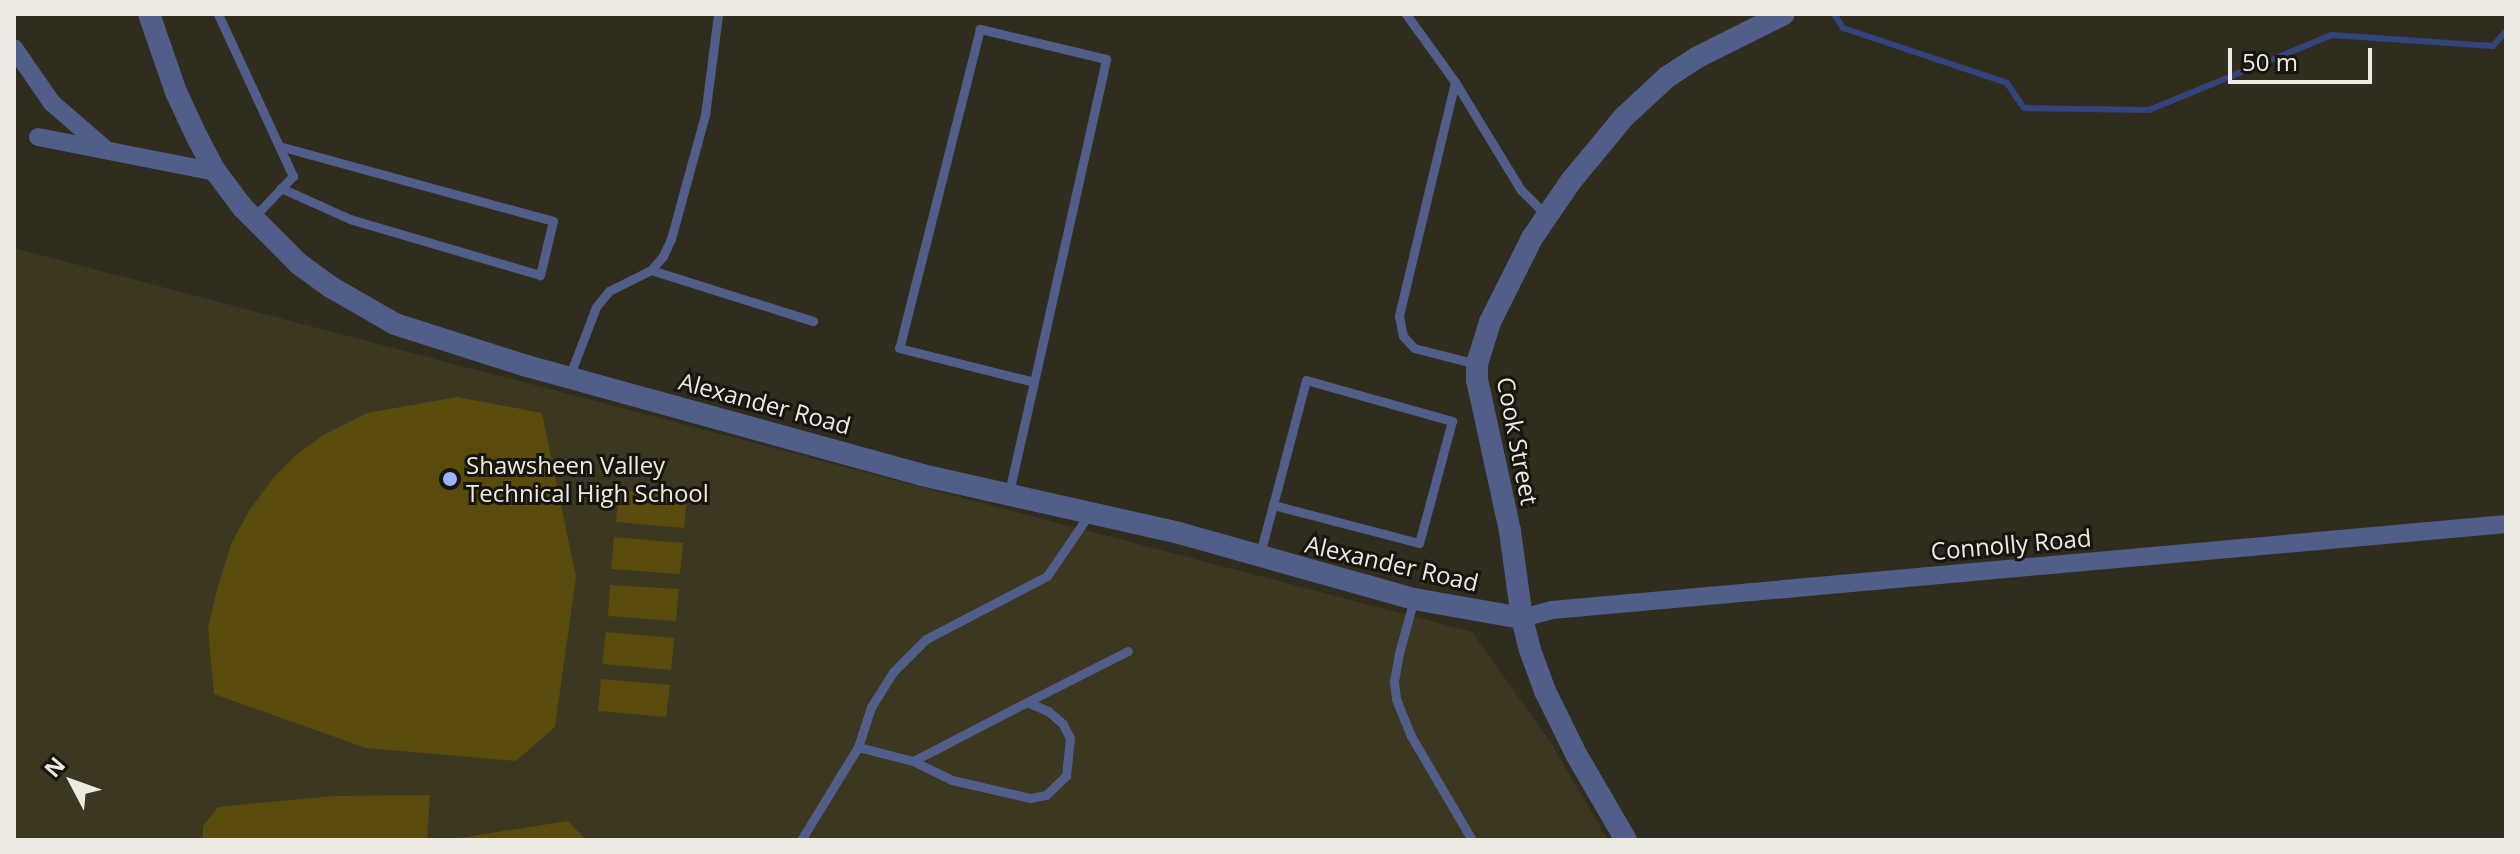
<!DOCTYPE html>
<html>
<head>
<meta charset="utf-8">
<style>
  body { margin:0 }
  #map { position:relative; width:2520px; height:854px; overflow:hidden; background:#312d1e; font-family:"Open Sans",sans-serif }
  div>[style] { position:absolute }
  .built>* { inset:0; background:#3c3721 }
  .green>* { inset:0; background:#594b0b }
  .stream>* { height:6px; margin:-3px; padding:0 3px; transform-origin:3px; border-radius:3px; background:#33437c }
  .service>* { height:9px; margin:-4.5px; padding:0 4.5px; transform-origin:4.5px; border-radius:4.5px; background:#505e89 }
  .minor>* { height:18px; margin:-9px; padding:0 9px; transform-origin:9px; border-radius:9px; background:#505e89 }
  .tertiary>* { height:22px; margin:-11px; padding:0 11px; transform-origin:11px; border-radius:11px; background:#505e89 }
  .dots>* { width:22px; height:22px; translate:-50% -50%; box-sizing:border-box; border:4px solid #17150e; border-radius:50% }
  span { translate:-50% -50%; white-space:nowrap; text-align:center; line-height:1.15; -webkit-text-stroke:6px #17150e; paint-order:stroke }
  .street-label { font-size:24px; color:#edebe1 }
  .poi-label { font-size:24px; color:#edebe1 }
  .left { translate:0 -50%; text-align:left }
  .frame { position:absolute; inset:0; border:16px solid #edebe1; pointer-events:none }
  .north { position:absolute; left:32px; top:742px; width:80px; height:80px; -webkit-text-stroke:6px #17150e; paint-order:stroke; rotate:311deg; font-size:22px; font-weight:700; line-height:32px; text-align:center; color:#edebe1 }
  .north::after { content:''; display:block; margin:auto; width:28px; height:36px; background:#edebe1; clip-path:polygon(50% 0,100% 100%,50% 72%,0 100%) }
  .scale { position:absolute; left:2228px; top:48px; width:144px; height:36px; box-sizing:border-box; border:4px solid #edebe1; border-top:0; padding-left:10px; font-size:24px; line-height:28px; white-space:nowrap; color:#edebe1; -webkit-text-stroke:6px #17150e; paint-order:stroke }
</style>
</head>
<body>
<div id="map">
  <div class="built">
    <div style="clip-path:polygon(14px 248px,1472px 632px,1551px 743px,1608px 840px,14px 840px)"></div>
  </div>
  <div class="green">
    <div style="clip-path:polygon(457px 397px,542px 413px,576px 577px,555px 727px,516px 761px,366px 748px,214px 694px,208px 628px,217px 590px,231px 544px,249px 511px,273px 478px,296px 455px,325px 434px,367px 413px)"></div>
    <div style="clip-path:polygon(619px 490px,687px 496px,684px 528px,616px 522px)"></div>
    <div style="clip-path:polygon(614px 537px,683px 543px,680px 574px,611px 569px)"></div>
    <div style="clip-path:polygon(610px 585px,679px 589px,676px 621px,608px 616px)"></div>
    <div style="clip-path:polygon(606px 632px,674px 638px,671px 670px,602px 664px)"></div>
    <div style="clip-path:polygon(601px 679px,670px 685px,666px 717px,598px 711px)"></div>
    <div style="clip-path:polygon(430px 795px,427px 840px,203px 840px,203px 826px,218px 807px,333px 796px)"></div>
    <div style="clip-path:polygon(568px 821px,586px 840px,447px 840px)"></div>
  </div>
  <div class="stream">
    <div style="left:1834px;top:14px;width:17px;rotate:57deg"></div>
    <div style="left:1843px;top:28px;width:173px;rotate:18.5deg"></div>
    <div style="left:2007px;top:83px;width:30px;rotate:56deg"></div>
    <div style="left:2024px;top:108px;width:125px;rotate:0.9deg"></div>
    <div style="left:2149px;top:110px;width:198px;rotate:-22.3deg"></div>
    <div style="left:2332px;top:35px;width:161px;rotate:3.9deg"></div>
    <div style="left:2493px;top:46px;width:20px;rotate:-49deg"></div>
  </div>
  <div class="service">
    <div style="left:218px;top:14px;width:179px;rotate:65.2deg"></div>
    <div style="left:293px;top:176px;width:58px;rotate:133.6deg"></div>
    <div style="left:1406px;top:14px;width:84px;rotate:54.2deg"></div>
    <div style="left:1455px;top:82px;width:127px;rotate:58.6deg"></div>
    <div style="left:1521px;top:190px;width:37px;rotate:45deg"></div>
    <div style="left:1455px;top:82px;width:241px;rotate:103.5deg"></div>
    <div style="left:1399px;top:316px;width:20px;rotate:79deg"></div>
    <div style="left:1403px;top:336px;width:16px;rotate:47deg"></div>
    <div style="left:1414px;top:348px;width:65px;rotate:14.3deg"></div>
    <div style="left:279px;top:146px;width:284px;rotate:15.3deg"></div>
    <div style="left:553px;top:221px;width:56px;rotate:103.5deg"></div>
    <div style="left:540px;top:275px;width:198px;rotate:-163.6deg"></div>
    <div style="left:350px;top:219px;width:76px;rotate:-155.8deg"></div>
    <div style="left:651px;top:270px;width:170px;rotate:17.5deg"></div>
    <div style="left:569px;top:377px;width:75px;rotate:-68.9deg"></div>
    <div style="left:596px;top:307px;width:21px;rotate:-51deg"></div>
    <div style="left:609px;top:291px;width:47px;rotate:-26.6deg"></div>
    <div style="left:651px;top:270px;width:18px;rotate:-49deg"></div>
    <div style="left:663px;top:256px;width:19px;rotate:-65deg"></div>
    <div style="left:671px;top:239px;width:129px;rotate:-74.7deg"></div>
    <div style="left:705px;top:115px;width:101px;rotate:-82.6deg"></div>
    <div style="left:1009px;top:492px;width:113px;rotate:-77.2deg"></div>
    <div style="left:1034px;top:382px;width:331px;rotate:-77.4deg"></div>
    <div style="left:1106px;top:59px;width:130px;rotate:-166.6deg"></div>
    <div style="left:980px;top:29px;width:329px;rotate:104.2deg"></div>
    <div style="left:899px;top:348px;width:139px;rotate:14.1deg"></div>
    <div style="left:1259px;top:557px;width:54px;rotate:-74.9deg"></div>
    <div style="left:1273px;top:505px;width:129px;rotate:-75.2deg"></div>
    <div style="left:1306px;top:380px;width:152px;rotate:15.7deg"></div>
    <div style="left:1452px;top:421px;width:126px;rotate:105.1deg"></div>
    <div style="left:1419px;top:543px;width:151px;rotate:-165.4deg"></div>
    <div style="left:1414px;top:599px;width:56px;rotate:105.5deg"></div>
    <div style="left:1399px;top:653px;width:29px;rotate:100deg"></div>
    <div style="left:1394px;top:682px;width:17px;rotate:83deg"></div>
    <div style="left:1396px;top:699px;width:40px;rotate:68deg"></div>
    <div style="left:1411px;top:736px;width:121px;rotate:59.6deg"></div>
    <div style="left:1027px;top:702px;width:128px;rotate:152.6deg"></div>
    <div style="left:913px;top:761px;width:43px;rotate:26deg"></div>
    <div style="left:952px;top:780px;width:80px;rotate:13deg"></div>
    <div style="left:1030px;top:798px;width:16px;rotate:-11deg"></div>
    <div style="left:1046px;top:795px;width:28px;rotate:-44deg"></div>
    <div style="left:1066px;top:776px;width:38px;rotate:-84deg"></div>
    <div style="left:1070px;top:738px;width:16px;rotate:-117deg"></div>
    <div style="left:1063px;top:724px;width:20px;rotate:-139deg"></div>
    <div style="left:1048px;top:711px;width:23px;rotate:-157deg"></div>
    <div style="left:1027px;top:702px;width:113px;rotate:-26.8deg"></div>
    <div style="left:913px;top:761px;width:57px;rotate:-165.7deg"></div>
    <div style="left:858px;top:747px;width:42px;rotate:-72deg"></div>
    <div style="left:871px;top:707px;width:41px;rotate:-57.8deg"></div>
    <div style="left:893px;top:672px;width:47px;rotate:-45deg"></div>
    <div style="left:926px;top:639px;width:136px;rotate:-27.5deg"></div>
    <div style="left:1047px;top:576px;width:76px;rotate:-55.7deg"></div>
    <div style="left:801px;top:840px;width:109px;rotate:-58.5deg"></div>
  </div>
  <div class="minor">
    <div style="left:14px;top:48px;width:67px;rotate:55.4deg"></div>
    <div style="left:52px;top:103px;width:69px;rotate:40.9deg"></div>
    <div style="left:38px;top:137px;width:181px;rotate:11.1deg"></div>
    <div style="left:1522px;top:618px;width:31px;rotate:-15deg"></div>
    <div style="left:1552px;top:610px;width:958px;rotate:-5.15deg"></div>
  </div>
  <div class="tertiary">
    <div style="left:149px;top:14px;width:83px;rotate:70.9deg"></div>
    <div style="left:176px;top:92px;width:50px;rotate:65deg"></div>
    <div style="left:197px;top:137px;width:40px;rotate:62deg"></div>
    <div style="left:216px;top:172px;width:45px;rotate:53.1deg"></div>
    <div style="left:243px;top:208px;width:79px;rotate:45deg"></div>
    <div style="left:299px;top:264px;width:37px;rotate:36deg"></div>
    <div style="left:329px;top:286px;width:76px;rotate:29.9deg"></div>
    <div style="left:395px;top:324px;width:139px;rotate:17.7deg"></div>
    <div style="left:527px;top:366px;width:410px;rotate:15.4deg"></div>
    <div style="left:922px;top:475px;width:263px;rotate:12.7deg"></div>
    <div style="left:1179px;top:533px;width:244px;rotate:15.7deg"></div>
    <div style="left:1414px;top:599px;width:110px;rotate:10deg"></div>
    <div style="left:1626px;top:840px;width:99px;rotate:-120.2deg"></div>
    <div style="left:1576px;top:754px;width:70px;rotate:-116.2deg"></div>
    <div style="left:1545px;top:691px;width:44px;rotate:-110.1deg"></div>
    <div style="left:1530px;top:650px;width:33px;rotate:-104deg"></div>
    <div style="left:1522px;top:618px;width:88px;rotate:-97.9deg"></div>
    <div style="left:1510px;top:531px;width:155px;rotate:-102.3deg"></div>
    <div style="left:1477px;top:380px;width:16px;rotate:-90deg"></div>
    <div style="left:1477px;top:364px;width:44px;rotate:-72.8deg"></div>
    <div style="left:1490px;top:322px;width:94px;rotate:-63.4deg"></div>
    <div style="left:1532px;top:238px;width:69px;rotate:-55.6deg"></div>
    <div style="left:1571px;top:181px;width:83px;rotate:-50.4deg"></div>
    <div style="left:1624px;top:117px;width:59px;rotate:-42.9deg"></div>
    <div style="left:1667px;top:77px;width:35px;rotate:-33deg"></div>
    <div style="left:1696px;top:58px;width:98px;rotate:-26.6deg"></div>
  </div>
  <div class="dots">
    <div style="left:450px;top:479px;background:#9cb4fd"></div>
  </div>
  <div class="street-label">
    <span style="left:765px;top:403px;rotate:15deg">Alexander Road</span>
    <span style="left:1518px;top:441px;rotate:79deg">Cook Street</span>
    <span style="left:2011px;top:544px;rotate:-5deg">Connolly Road</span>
    <span style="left:1392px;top:563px;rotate:13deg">Alexander Road</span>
  </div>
  <div class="poi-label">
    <span class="left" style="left:466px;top:479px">Shawsheen Valley<br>Technical High School</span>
  </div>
  <div class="frame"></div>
  <div class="north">N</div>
  <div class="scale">50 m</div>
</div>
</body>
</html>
